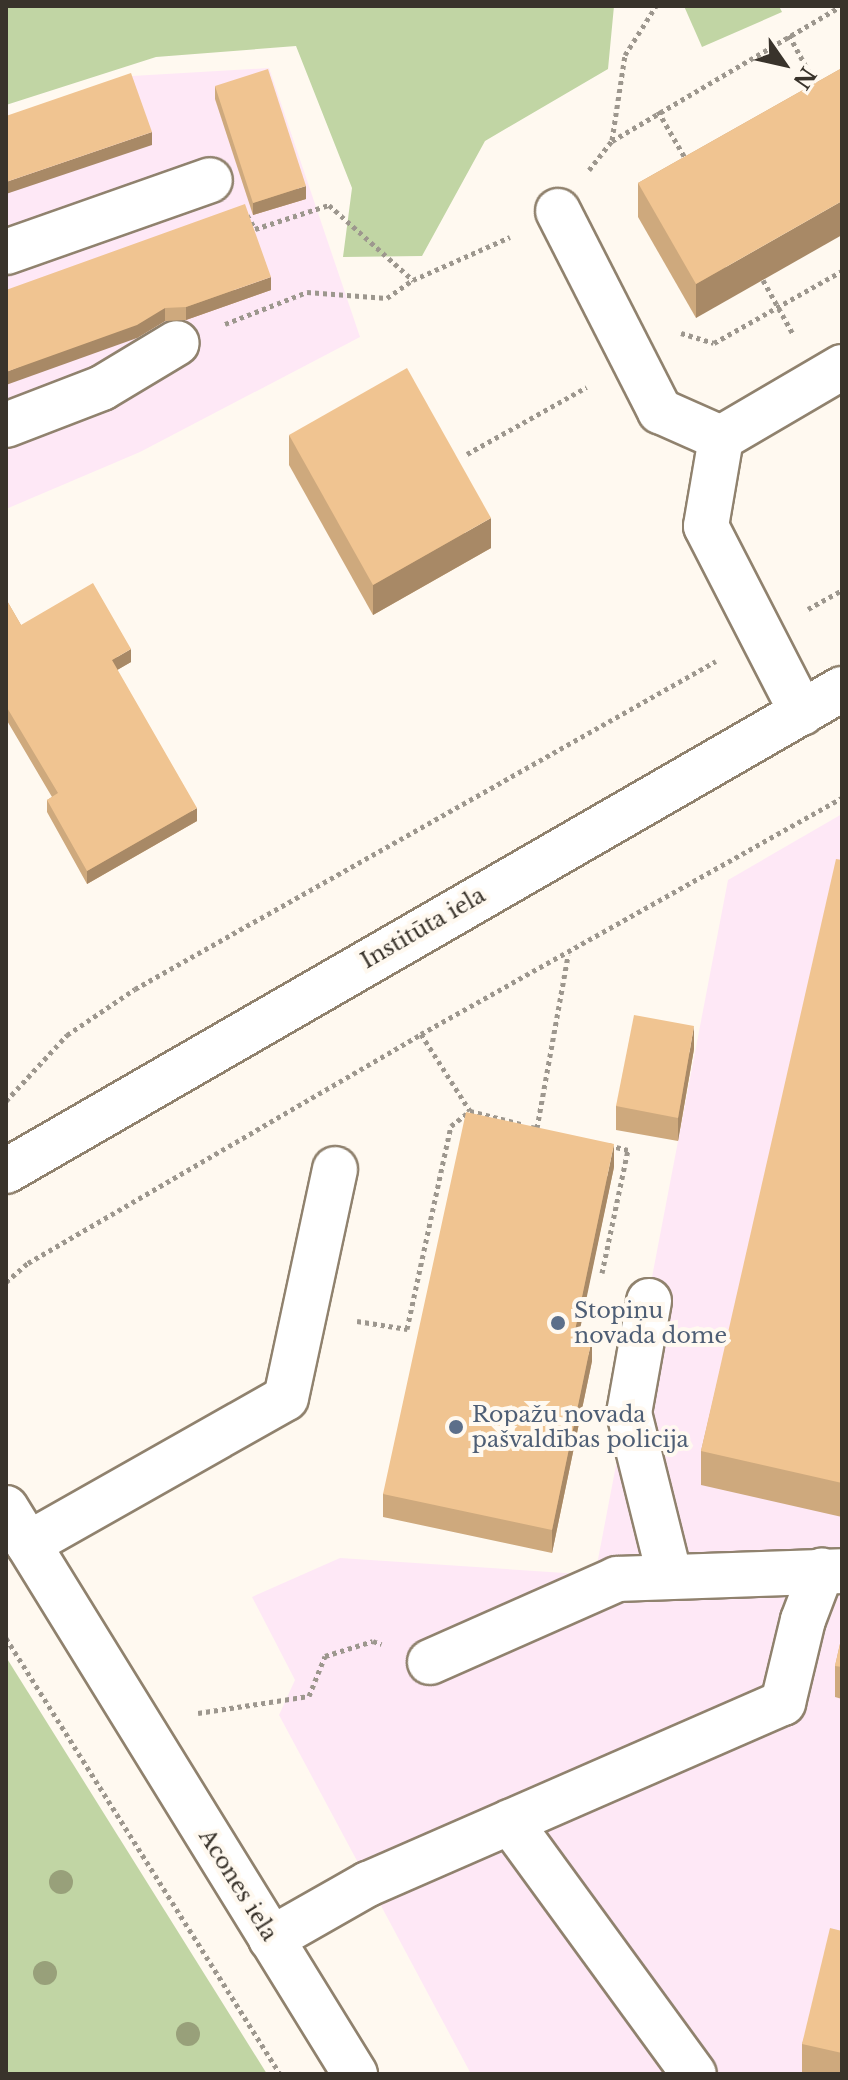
<!DOCTYPE html>
<html>
<head>
<meta charset="utf-8">
<style>
  body { margin:0 }
  #map { position:relative; width:848px; height:2080px; overflow:hidden; background:#fff9f0; font-family:"Libre Baskerville",serif }
  div>[style] { position:absolute }
  .industrial>* { inset:0; background:#fee8f6 }
  .green>* { inset:0; background:#c1d5a4 }
  .path>* { height:5px; margin-top:-2.5px; transform-origin:0; background:repeating-linear-gradient(90deg,#9d978e 0 4px,transparent 0 8px) }
  .roads { filter:drop-shadow(2px 0 #90826e) drop-shadow(-2px 0 #90826e) drop-shadow(0 2px #90826e) drop-shadow(0 -2px #90826e) }
  .minor>* { height:44px; margin:-22px; padding:0 22px; transform-origin:22px; border-radius:22px; background:#fff }
  .major>* { height:44px; margin:-22px; padding:0 22px; transform-origin:22px; border-radius:22px; background:#fff }
  .trees>* { width:24px; height:24px; margin:-12px; border-radius:50%; background:#98a07a }
  .wall>* { inset:0; background:#cea97d }
  .shaded-wall>* { inset:0; background:#a88966 }
  .building>* { inset:0; background:#f0c491 }
  .dots>* { width:22px; height:22px; translate:-50% -50%; box-sizing:border-box; border:4px solid #fff9f0; border-radius:50% }
  span { translate:-50% -50%; white-space:nowrap; text-align:center; line-height:1.15; -webkit-text-stroke:8px #fff9f0; paint-order:stroke }
  .street-label { font-size:22px; color:#39332b }
  .service-label { font-size:22px; color:#4e5e75 }
  .left { translate:0 -50%; text-align:left }
  .frame { position:absolute; inset:0; border:8px solid #39332b; pointer-events:none }
  .north { position:absolute; left:744px; top:24px; width:80px; height:80px; -webkit-text-stroke:6px #fff9f0; paint-order:stroke; rotate:124deg; font-size:22px; font-weight:700; line-height:32px; text-align:center; color:#39332b }
  .north::after { content:''; display:block; margin:auto; width:28px; height:36px; background:#39332b; clip-path:polygon(50% 0,100% 100%,50% 72%,0 100%) }
</style>
</head>
<body>
<div id="map">
  <div class="industrial">
    <div style="clip-path:polygon(269px 68px,360px 337px,140px 452px,6px 509px,6px 118px,132px 76px)"></div>
    <div style="clip-path:polygon(842px 814px,842px 2074px,471px 2074px,279px 1715px,295px 1680px,252px 1597px,340px 1558px,595px 1575px,728px 880px)"></div>
  </div>
  <div class="green">
    <div style="clip-path:polygon(6px 6px,614px 6px,608px 69px,485px 141px,422px 256px,343px 257px,352px 188px,296px 46px,156px 57px,6px 105px)"></div>
    <div style="clip-path:polygon(684px 6px,779px 6px,782px 12px,702px 47px)"></div>
    <div style="clip-path:polygon(6px 1657px,267px 2074px,6px 2074px)"></div>
  </div>
  <div class="path">
    <div style="left:789px;top:35px;width:59px;rotate:61.7deg"></div>
    <div style="left:658px;top:111px;width:58px;rotate:59.9deg"></div>
    <div style="left:612px;top:140px;width:86px;rotate:-81.3deg"></div>
    <div style="left:625px;top:55px;width:58px;rotate:-57.7deg"></div>
    <div style="left:589px;top:170px;width:37px;rotate:-52deg"></div>
    <div style="left:612px;top:141px;width:266px;rotate:-30.5deg"></div>
    <div style="left:247px;top:215px;width:16px;rotate:60deg"></div>
    <div style="left:255px;top:229px;width:78px;rotate:-18deg"></div>
    <div style="left:329px;top:205px;width:113px;rotate:41.8deg"></div>
    <div style="left:763px;top:280px;width:62px;rotate:60.9deg"></div>
    <div style="left:225px;top:324px;width:88px;rotate:-21.3deg"></div>
    <div style="left:307px;top:292px;width:80px;rotate:4.3deg"></div>
    <div style="left:387px;top:298px;width:32px;rotate:-35deg"></div>
    <div style="left:413px;top:280px;width:106px;rotate:-23.9deg"></div>
    <div style="left:681px;top:333px;width:34px;rotate:17deg"></div>
    <div style="left:714px;top:343px;width:147px;rotate:-29.4deg"></div>
    <div style="left:467px;top:454px;width:137px;rotate:-29.2deg"></div>
    <div style="left:808px;top:609px;width:39px;rotate:-29deg"></div>
    <div style="left:421px;top:1034px;width:91px;rotate:57.5deg"></div>
    <div style="left:470px;top:1111px;width:53px;rotate:14.3deg"></div>
    <div style="left:6px;top:1101px;width:90px;rotate:-47.3deg"></div>
    <div style="left:67px;top:1035px;width:82px;rotate:-34.1deg"></div>
    <div style="left:135px;top:989px;width:667px;rotate:-29.45deg"></div>
    <div style="left:531px;top:1127px;width:6px;rotate:9deg"></div>
    <div style="left:537px;top:1128px;width:176px;rotate:-79.8deg"></div>
    <div style="left:602px;top:1273px;width:126px;rotate:-78.1deg"></div>
    <div style="left:628px;top:1150px;width:21px;rotate:-166deg"></div>
    <div style="left:6px;top:1282px;width:29px;rotate:-41deg"></div>
    <div style="left:28px;top:1263px;width:455px;rotate:-30.2deg"></div>
    <div style="left:421px;top:1034px;width:483px;rotate:-29.3deg"></div>
    <div style="left:357px;top:1321px;width:51px;rotate:9.1deg"></div>
    <div style="left:407px;top:1329px;width:208px;rotate:-77.8deg"></div>
    <div style="left:451px;top:1126px;width:23px;rotate:-38deg"></div>
    <div style="left:6px;top:1638px;width:515px;rotate:57.85deg"></div>
    <div style="left:198px;top:1713px;width:112px;rotate:-8.7deg"></div>
    <div style="left:309px;top:1696px;width:43px;rotate:-68.2deg"></div>
    <div style="left:325px;top:1656px;width:50px;rotate:-17.4deg"></div>
    <div style="left:373px;top:1641px;width:9px;rotate:21deg"></div>
  </div>
  <div class="roads">
    <div class="minor">
      <div style="left:558px;top:211px;width:225px;rotate:63deg"></div>
      <div style="left:660px;top:411px;width:67px;rotate:23.9deg"></div>
      <div style="left:6px;top:252px;width:216px;rotate:-19.4deg"></div>
      <div style="left:6px;top:425px;width:103px;rotate:-21.1deg"></div>
      <div style="left:102px;top:388px;width:87px;rotate:-31deg"></div>
      <div style="left:802px;top:713px;width:210px;rotate:-117.2deg"></div>
      <div style="left:706px;top:526px;width:89px;rotate:-80.3deg"></div>
      <div style="left:721px;top:438px;width:140px;rotate:-30.4deg"></div>
      <div style="left:649px;top:1301px;width:114px;rotate:100.1deg"></div>
      <div style="left:629px;top:1413px;width:169px;rotate:76deg"></div>
      <div style="left:6px;top:1508px;width:665px;rotate:58.34deg"></div>
      <div style="left:28px;top:1544px;width:296px;rotate:-29.5deg"></div>
      <div style="left:286px;top:1398px;width:234px;rotate:-77.9deg"></div>
      <div style="left:430px;top:1662px;width:205px;rotate:-23.9deg"></div>
      <div style="left:617px;top:1579px;width:225px;rotate:-2deg"></div>
      <div style="left:510px;top:1822px;width:312px;rotate:53.9deg"></div>
      <div style="left:271px;top:1939px;width:112px;rotate:-29.6deg"></div>
      <div style="left:368px;top:1884px;width:453px;rotate:-23.6deg"></div>
      <div style="left:783px;top:1703px;width:85px;rotate:-76.5deg"></div>
      <div style="left:803px;top:1620px;width:53px;rotate:-69.2deg"></div>
    </div>
    <div class="major">
      <div style="left:6px;top:1171px;width:965px;rotate:-29.97deg"></div>
    </div>
  </div>
  <div class="trees">
    <div style="left:61px;top:1882px"></div>
    <div style="left:45px;top:1973px"></div>
    <div style="left:188px;top:2034px"></div>
  </div>
  <div class="wall">
    <div style="clip-path:polygon(842px 68px,696px 318px,638px 217px,638px 183px)"></div>
    <div style="clip-path:polygon(215px 86px,306px 199px,253px 215px,215px 99px)"></div>
    <div style="clip-path:polygon(6px 290px,271px 290px,186px 320px,165px 321px,137px 338px)"></div>
    <div style="clip-path:polygon(289px 435px,491px 548px,373px 615px,289px 465px)"></div>
    <div style="clip-path:polygon(6px 599px,21px 625px,131px 662px,117px 670px,197px 821px,87px 884px,47px 812px,47px 800px,52px 797px,6px 719px)"></div>
    <div style="clip-path:polygon(842px 860px,842px 1517px,701px 1485px,701px 1451px)"></div>
    <div style="clip-path:polygon(694px 1049px,678px 1141px,616px 1130px,616px 1106px)"></div>
    <div style="clip-path:polygon(614px 1167px,578px 1335px,592px 1361px,552px 1553px,383px 1517px,383px 1494px)"></div>
    <div style="clip-path:polygon(842px 1635px,842px 1699px,835px 1697px,835px 1666px)"></div>
    <div style="clip-path:polygon(842px 1931px,842px 2074px,802px 2074px,802px 2044px)"></div>
  </div>
  <div class="shaded-wall">
    <div style="clip-path:polygon(152px 132px,152px 145px,6px 194px,6px 182px)"></div>
    <div style="clip-path:polygon(306px 186px,306px 199px,253px 215px,253px 203px)"></div>
    <div style="clip-path:polygon(842px 201px,842px 235px,696px 318px,696px 284px)"></div>
    <div style="clip-path:polygon(271px 277px,271px 290px,186px 320px,186px 307px)"></div>
    <div style="clip-path:polygon(165px 308px,165px 321px,137px 338px,6px 385px,6px 372px)"></div>
    <div style="clip-path:polygon(491px 518px,491px 548px,373px 615px,373px 585px)"></div>
    <div style="clip-path:polygon(131px 649px,131px 662px,112px 673px,112px 660px)"></div>
    <div style="clip-path:polygon(197px 808px,197px 821px,87px 884px,87px 871px)"></div>
    <div style="clip-path:polygon(694px 1026px,694px 1049px,678px 1141px,678px 1118px)"></div>
    <div style="clip-path:polygon(614px 1144px,614px 1167px,574px 1358px,574px 1335px)"></div>
    <div style="clip-path:polygon(592px 1338px,592px 1361px,552px 1553px,552px 1530px)"></div>
  </div>
  <div class="building">
    <div style="clip-path:polygon(842px 68px,842px 201px,696px 284px,638px 183px)"></div>
    <div style="clip-path:polygon(268px 69px,306px 186px,253px 203px,215px 86px)"></div>
    <div style="clip-path:polygon(131px 73px,152px 132px,6px 182px,6px 116px)"></div>
    <div style="clip-path:polygon(245px 204px,271px 277px,186px 307px,165px 308px,137px 325px,6px 372px,6px 290px)"></div>
    <div style="clip-path:polygon(407px 368px,491px 518px,373px 585px,289px 435px)"></div>
    <div style="clip-path:polygon(93px 583px,131px 649px,112px 660px,197px 808px,87px 871px,47px 800px,58px 793px,6px 706px,6px 599px,21px 625px)"></div>
    <div style="clip-path:polygon(836px 859px,842px 860px,842px 1483px,701px 1451px)"></div>
    <div style="clip-path:polygon(634px 1015px,694px 1026px,678px 1118px,616px 1106px)"></div>
    <div style="clip-path:polygon(466px 1112px,614px 1144px,574px 1335px,592px 1338px,552px 1530px,383px 1494px)"></div>
    <div style="clip-path:polygon(842px 1635px,842px 1667px,835px 1666px)"></div>
    <div style="clip-path:polygon(830px 1928px,842px 1931px,842px 2053px,802px 2044px)"></div>
  </div>
  <div class="dots">
    <div style="left:558px;top:1323px;background:#5c6f8a"></div>
    <div style="left:456px;top:1427px;background:#5c6f8a"></div>
  </div>
  <div class="street-label">
    <span style="left:423px;top:928px;rotate:-30deg">Institūta iela</span>
    <span style="left:238px;top:1885px;rotate:58deg">Acones iela</span>
  </div>
  <div class="service-label">
    <span class="left" style="left:574px;top:1323px">Stopiņu<br>novada dome</span>
    <span class="left" style="left:472px;top:1427px">Ropažu novada<br>pašvaldības policija</span>
  </div>
  <div class="frame"></div>
  <div class="north">N</div>
</div>
</body>
</html>
